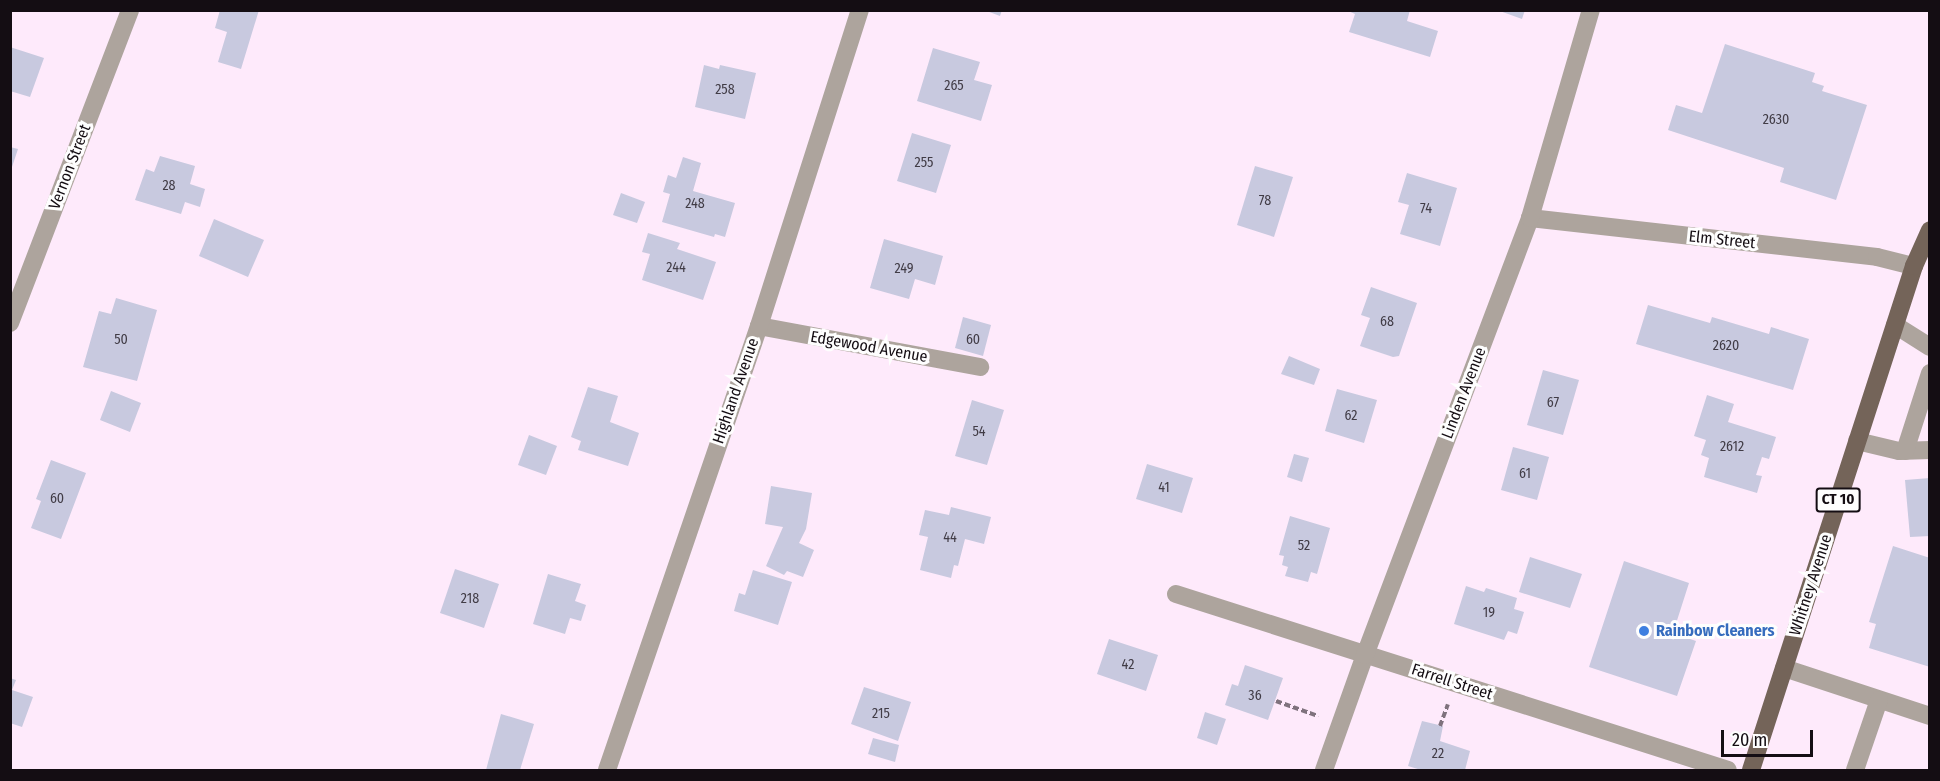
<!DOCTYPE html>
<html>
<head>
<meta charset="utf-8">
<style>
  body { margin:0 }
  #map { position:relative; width:1940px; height:781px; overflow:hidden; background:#feeafb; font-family:"Fira Sans Condensed",sans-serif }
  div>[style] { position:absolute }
  .building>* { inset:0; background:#c8c9df }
  .path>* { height:4px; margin-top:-2px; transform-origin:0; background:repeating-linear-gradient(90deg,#7f727d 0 6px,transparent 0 9px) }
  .lane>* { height:18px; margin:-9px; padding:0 9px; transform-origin:9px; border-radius:9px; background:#ada49d }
  .street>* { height:18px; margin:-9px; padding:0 9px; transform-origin:9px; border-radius:9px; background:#ada49d }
  .primary>* { height:18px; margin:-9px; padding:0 9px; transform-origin:9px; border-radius:9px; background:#746459 }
  .dots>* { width:16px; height:16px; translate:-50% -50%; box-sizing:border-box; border:3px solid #fefefe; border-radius:50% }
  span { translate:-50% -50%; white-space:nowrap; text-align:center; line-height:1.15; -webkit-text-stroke:6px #fefefe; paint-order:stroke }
  .number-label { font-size:14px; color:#413c46 }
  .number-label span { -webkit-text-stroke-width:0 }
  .shield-label span { padding:2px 4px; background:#fefefe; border:2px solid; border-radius:4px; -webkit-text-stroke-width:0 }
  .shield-label { font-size:15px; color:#140d13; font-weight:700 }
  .street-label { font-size:16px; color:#140d13 }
  .shop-label { font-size:16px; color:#366cbe; font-weight:700 }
  .left { translate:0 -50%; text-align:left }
  .frame { position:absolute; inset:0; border:12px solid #140d13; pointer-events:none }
  .scale { position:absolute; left:1721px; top:730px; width:92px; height:27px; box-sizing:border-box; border:3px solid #140d13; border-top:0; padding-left:8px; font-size:18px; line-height:21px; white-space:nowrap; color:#140d13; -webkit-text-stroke:4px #fefefe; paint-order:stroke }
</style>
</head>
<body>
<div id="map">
  <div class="building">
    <div style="clip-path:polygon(220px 10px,259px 10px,241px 69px,218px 62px,227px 32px,215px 28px)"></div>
    <div style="clip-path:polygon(984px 10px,1002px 10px,1000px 16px)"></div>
    <div style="clip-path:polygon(1346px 10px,1410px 10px,1407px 21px,1438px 31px,1430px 57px,1349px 32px,1355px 14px)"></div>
    <div style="clip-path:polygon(1497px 10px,1525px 10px,1522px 19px)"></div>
    <div style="clip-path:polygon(1725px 44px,1815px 73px,1812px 82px,1824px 86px,1822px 91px,1867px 105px,1836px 200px,1780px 182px,1784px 168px,1668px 130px,1676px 105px,1702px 113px)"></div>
    <div style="clip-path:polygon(10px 47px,44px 58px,30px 97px,10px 91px)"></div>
    <div style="clip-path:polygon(933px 48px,980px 62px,974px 80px,992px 85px,981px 121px,917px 101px)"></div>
    <div style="clip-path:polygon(704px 65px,719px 69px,720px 65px,756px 73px,745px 119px,695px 107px)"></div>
    <div style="clip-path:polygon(912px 133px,951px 145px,936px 193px,897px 181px)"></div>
    <div style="clip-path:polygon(10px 147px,18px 149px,11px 170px,10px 170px)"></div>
    <div style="clip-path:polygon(160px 156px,195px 166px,190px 184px,205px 189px,200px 207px,185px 202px,181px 214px,135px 200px,146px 169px,154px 172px)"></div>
    <div style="clip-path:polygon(683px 157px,701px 163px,693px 191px,735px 203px,725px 237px,715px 234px,714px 237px,662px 222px,670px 194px,663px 192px,668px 175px,676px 178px)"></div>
    <div style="clip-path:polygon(1255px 166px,1293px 177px,1274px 237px,1237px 225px)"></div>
    <div style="clip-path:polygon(1407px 173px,1457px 188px,1440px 246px,1400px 234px,1409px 205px,1398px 202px)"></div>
    <div style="clip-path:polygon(621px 193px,645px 202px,637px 223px,613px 215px)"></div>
    <div style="clip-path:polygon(214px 219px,264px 240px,248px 277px,199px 256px)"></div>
    <div style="clip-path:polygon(648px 233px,680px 243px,677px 249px,716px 262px,703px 300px,642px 280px,650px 254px,642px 252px)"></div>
    <div style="clip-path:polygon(884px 239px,943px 256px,935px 285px,915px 279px,909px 299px,870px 288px)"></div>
    <div style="clip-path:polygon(1371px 287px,1417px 303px,1399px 356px,1393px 357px,1360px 346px,1370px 318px,1361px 315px)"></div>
    <div style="clip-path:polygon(116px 298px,157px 310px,137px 381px,83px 367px,99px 311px,111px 314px)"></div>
    <div style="clip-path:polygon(1648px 305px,1710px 323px,1712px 317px,1769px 334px,1771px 327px,1809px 339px,1793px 390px,1636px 344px)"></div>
    <div style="clip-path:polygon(963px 317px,991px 325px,983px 356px,955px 348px)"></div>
    <div style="clip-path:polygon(1289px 356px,1320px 369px,1314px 385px,1281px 374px)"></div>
    <div style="clip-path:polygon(1543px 370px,1579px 380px,1563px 435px,1527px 425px)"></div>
    <div style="clip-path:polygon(588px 387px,618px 396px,610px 422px,639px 433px,628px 466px,578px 450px,581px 441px,571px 437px)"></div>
    <div style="clip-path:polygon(1337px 389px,1377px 400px,1364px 443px,1325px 431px)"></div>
    <div style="clip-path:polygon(111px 391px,141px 403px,130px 432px,100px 420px)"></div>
    <div style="clip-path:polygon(1707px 395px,1734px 404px,1728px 422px,1776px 437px,1769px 459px,1762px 457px,1756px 475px,1762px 476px,1757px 493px,1704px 477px,1709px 458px,1701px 455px,1706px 440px,1694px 436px)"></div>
    <div style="clip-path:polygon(972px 400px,1004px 410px,987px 465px,955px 456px)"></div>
    <div style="clip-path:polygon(529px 435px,557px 446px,546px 475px,518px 465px)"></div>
    <div style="clip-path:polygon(1513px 447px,1549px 457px,1537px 500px,1501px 490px)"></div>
    <div style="clip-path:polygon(1294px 454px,1309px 458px,1302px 482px,1287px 477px)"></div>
    <div style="clip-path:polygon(51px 460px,86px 473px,61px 539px,31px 528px,41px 501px,36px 499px)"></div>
    <div style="clip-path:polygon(1147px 464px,1193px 478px,1182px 513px,1136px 499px)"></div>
    <div style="clip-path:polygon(1930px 478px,1930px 536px,1910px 537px,1905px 480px)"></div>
    <div style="clip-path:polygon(771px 486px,812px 493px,806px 529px,799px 543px,814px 550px,803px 577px,787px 571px,784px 575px,766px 566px,783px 527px,765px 524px)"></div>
    <div style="clip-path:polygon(951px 507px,991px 517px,984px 544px,965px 539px,958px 566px,954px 565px,951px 578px,920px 570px,928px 537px,919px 535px,925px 510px,949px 515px)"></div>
    <div style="clip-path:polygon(1290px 516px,1330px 528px,1317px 574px,1311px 572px,1308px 582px,1285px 576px,1288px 567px,1282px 565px,1284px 556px,1279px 555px)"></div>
    <div style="clip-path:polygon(1893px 546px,1930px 558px,1930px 667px,1869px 648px,1876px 624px,1869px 622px)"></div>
    <div style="clip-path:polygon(1530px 557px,1582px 574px,1570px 608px,1519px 592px)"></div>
    <div style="clip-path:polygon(1624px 561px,1689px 583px,1673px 633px,1696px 641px,1677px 696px,1589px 667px)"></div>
    <div style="clip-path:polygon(455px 569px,499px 584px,484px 628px,440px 613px)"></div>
    <div style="clip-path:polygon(753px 570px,792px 582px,778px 625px,734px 611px,739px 593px,745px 595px)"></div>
    <div style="clip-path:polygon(548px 574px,581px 584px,575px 601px,586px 605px,581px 621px,570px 618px,565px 634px,533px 624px)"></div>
    <div style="clip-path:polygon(1466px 586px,1484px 592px,1486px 588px,1517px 598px,1514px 609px,1524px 612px,1517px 634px,1508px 631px,1504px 640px,1454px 624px)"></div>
    <div style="clip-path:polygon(1109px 639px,1158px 655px,1146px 691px,1097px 674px)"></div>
    <div style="clip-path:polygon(1245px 665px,1283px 678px,1268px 720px,1225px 705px,1232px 684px,1238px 686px)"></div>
    <div style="clip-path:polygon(10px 678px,16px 680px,12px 690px,33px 697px,22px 727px,10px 723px)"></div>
    <div style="clip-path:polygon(864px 687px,911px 702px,898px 741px,851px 724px)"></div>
    <div style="clip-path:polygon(1205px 712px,1226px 719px,1217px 745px,1197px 738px)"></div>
    <div style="clip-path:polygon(501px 714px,534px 724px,520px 770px,486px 770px)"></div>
    <div style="clip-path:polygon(1422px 721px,1443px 726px,1440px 741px,1470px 751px,1465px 770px,1421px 770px,1408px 766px)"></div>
    <div style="clip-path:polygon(873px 738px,899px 745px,895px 762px,868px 754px)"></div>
  </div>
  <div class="path">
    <div style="left:1276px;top:701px;width:45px;rotate:19.7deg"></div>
    <div style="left:1440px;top:726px;width:23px;rotate:-70deg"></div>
  </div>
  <div class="lane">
    <div style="left:1895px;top:325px;width:41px;rotate:32.2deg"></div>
    <div style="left:1857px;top:441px;width:43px;rotate:13.4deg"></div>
    <div style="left:1899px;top:451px;width:31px;rotate:-2deg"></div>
    <div style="left:1905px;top:451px;width:82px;rotate:-72.2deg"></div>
    <div style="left:1784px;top:668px;width:154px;rotate:18.2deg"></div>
    <div style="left:1855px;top:770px;width:74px;rotate:-71.1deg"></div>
  </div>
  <div class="street">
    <div style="left:1530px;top:218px;width:349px;rotate:6.4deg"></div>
    <div style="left:1877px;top:257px;width:38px;rotate:14deg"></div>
    <div style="left:10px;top:323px;width:335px;rotate:-69deg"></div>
    <div style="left:759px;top:326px;width:225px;rotate:10.5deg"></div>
    <div style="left:1176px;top:594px;width:579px;rotate:17.68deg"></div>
    <div style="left:607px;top:770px;width:469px;rotate:-71.1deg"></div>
    <div style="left:759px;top:326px;width:332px;rotate:-72.3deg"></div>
    <div style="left:1324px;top:770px;width:122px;rotate:-70.4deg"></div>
    <div style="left:1365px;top:655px;width:467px;rotate:-69.3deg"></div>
    <div style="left:1530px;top:218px;width:217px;rotate:-73.7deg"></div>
  </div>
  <div class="primary">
    <div style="left:1751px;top:770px;width:530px;rotate:-72.08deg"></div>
    <div style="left:1914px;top:266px;width:39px;rotate:-66deg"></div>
  </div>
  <div class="dots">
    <div style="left:1644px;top:631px;background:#3f7fe0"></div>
  </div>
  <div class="number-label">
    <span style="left:954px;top:86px">265</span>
    <span style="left:725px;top:90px">258</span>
    <span style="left:1776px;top:120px">2630</span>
    <span style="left:924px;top:163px">255</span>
    <span style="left:169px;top:186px">28</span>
    <span style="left:1265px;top:201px">78</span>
    <span style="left:695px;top:204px">248</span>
    <span style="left:1426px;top:209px">74</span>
    <span style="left:676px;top:268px">244</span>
    <span style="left:904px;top:269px">249</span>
    <span style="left:1387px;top:322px">68</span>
    <span style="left:121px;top:340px">50</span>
    <span style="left:973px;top:340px">60</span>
    <span style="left:1726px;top:346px">2620</span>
    <span style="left:1553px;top:403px">67</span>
    <span style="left:1351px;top:416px">62</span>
    <span style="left:979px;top:432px">54</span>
    <span style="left:1732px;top:447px">2612</span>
    <span style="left:1525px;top:474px">61</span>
    <span style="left:1164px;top:488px">41</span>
    <span style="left:57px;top:499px">60</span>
    <span style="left:950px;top:538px">44</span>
    <span style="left:1304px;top:546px">52</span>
    <span style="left:470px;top:599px">218</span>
    <span style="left:1489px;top:613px">19</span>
    <span style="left:1128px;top:665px">42</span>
    <span style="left:1255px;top:696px">36</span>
    <span style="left:881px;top:714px">215</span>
    <span style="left:1438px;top:754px">22</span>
  </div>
  <div class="shield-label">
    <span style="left:1838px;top:500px">CT 10</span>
  </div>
  <div class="street-label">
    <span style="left:70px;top:167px;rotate:-69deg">Vernon Street</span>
    <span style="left:1722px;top:240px;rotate:6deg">Elm Street</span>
    <span style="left:869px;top:347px;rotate:10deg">Edgewood Avenue</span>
    <span style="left:736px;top:391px;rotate:-71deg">Highland Avenue</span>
    <span style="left:1464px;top:393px;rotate:-69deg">Linden Avenue</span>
    <span style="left:1811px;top:585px;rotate:-72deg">Whitney Avenue</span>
    <span style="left:1452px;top:682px;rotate:18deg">Farrell Street</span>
  </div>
  <div class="shop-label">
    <span class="left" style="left:1656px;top:631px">Rainbow Cleaners</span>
  </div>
  <div class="frame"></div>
  <div class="scale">20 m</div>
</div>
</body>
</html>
